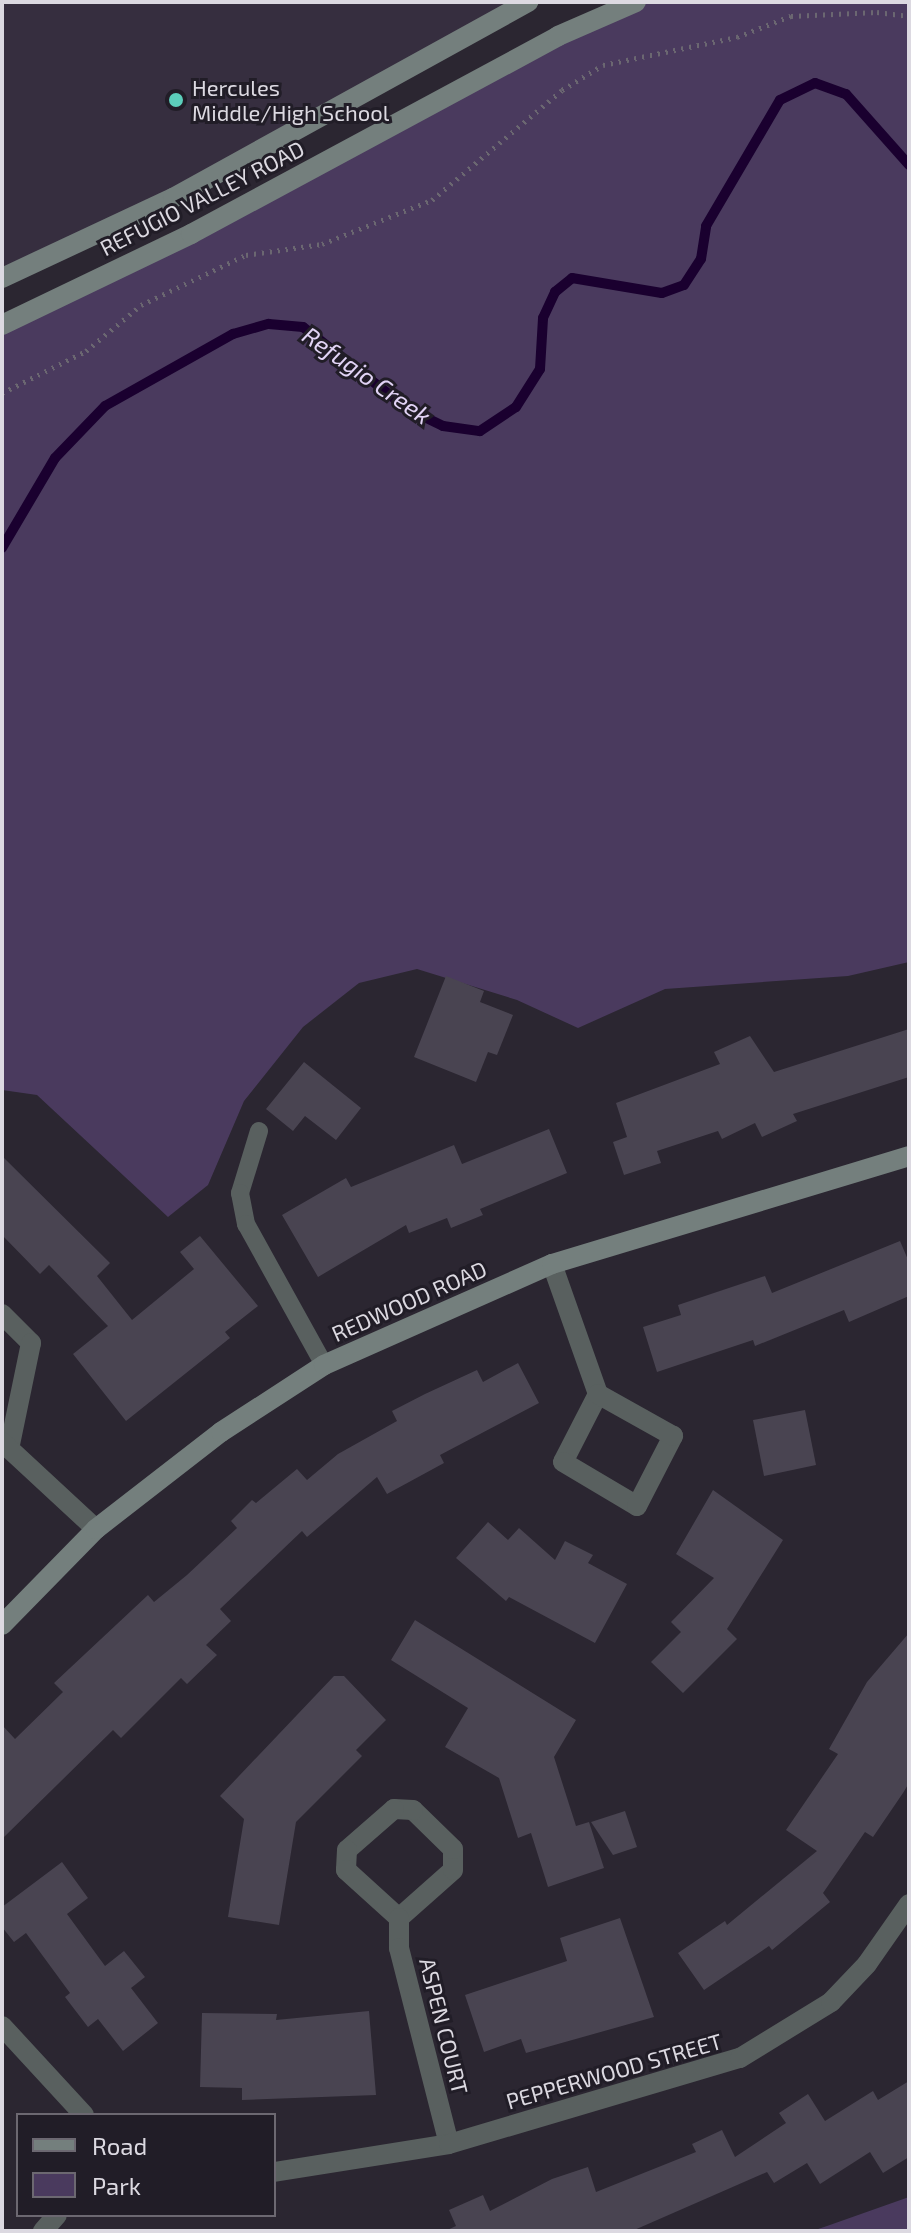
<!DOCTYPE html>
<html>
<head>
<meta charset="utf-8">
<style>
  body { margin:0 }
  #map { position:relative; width:911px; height:2233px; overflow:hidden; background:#2b2631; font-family:"Exo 2",sans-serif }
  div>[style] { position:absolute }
  .built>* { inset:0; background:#362e3f }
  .green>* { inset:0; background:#4a3a5e }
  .stream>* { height:10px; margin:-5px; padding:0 5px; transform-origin:5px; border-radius:5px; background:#1a002f }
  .building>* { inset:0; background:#494451 }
  .path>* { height:5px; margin-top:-2.5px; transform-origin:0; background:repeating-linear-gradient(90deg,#6b6771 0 2px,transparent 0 8px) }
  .lane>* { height:18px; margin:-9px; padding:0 9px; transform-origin:9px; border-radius:9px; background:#59605f }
  .street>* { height:20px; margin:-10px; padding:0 10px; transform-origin:10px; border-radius:10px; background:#59605f }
  .secondary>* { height:20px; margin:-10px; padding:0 10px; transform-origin:10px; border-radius:10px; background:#747f7d }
  .dots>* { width:22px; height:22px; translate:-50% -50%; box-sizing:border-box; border:4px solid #211d27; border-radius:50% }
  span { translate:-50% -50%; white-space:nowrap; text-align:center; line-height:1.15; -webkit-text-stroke:6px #211d27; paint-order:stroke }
  .poi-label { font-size:22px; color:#dcd9e1 }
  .left { translate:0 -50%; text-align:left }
  .street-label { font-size:22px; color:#dcd9e1 }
  .water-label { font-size:24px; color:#e2d4f6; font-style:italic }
  .frame { position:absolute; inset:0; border:4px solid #dcd9e1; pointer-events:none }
  .legend { position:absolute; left:16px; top:2113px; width:260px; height:104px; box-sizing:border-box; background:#211d27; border:2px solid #6c6871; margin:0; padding:10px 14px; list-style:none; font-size:24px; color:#dcd9e1 }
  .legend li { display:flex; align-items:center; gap:16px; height:40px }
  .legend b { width:40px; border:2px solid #6c6871 }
</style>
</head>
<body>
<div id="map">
  <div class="built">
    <div style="clip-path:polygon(2px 2px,528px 2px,2px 278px)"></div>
  </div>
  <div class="green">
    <div style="clip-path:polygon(636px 2px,909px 2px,909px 962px,848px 976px,665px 989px,578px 1028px,517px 1000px,417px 969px,359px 983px,303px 1027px,244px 1101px,208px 1185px,168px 1217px,37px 1095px,2px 1090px,2px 325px)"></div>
    <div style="clip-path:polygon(909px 2197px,909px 2231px,812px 2231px,827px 2226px)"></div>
  </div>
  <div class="stream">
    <div style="left:2px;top:548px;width:104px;rotate:-59.5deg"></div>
    <div style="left:55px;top:458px;width:72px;rotate:-46.1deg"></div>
    <div style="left:105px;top:406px;width:147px;rotate:-29.4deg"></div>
    <div style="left:233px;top:334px;width:37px;rotate:-16deg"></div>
    <div style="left:269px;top:324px;width:34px;rotate:5deg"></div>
    <div style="left:303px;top:327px;width:133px;rotate:38deg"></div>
    <div style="left:408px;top:409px;width:39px;rotate:26deg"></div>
    <div style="left:443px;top:426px;width:37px;rotate:8deg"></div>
    <div style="left:480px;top:431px;width:43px;rotate:-33.7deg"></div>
    <div style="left:516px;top:407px;width:45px;rotate:-57.7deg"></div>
    <div style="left:540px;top:369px;width:51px;rotate:-86.6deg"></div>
    <div style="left:543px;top:318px;width:29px;rotate:-65deg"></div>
    <div style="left:555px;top:292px;width:22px;rotate:-39deg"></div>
    <div style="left:572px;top:278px;width:91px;rotate:9.5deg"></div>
    <div style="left:662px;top:293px;width:23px;rotate:-20deg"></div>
    <div style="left:684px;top:285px;width:31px;rotate:-57deg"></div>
    <div style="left:701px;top:259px;width:33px;rotate:-81deg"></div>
    <div style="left:706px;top:226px;width:146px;rotate:-59.6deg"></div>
    <div style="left:780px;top:100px;width:39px;rotate:-26deg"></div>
    <div style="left:815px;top:83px;width:33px;rotate:20deg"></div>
    <div style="left:846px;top:94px;width:95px;rotate:48.4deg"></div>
  </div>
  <div class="building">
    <div style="clip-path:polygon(446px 976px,484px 991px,480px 1002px,513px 1015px,497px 1055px,488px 1052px,476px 1082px,414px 1057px)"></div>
    <div style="clip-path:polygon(909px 1029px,909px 1077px,793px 1114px,797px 1121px,762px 1137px,755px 1123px,722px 1139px,718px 1131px,657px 1151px,661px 1163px,624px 1175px,613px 1142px,627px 1137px,616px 1103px,720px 1064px,714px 1052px,750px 1036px,774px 1072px)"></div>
    <div style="clip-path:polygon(304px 1062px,361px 1108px,336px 1140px,305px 1116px,293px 1131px,266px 1109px)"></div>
    <div style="clip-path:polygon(549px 1129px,567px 1173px,480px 1209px,483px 1215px,451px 1228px,447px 1218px,409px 1233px,406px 1225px,318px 1277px,282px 1215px,346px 1178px,351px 1187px,454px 1145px,462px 1164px)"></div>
    <div style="clip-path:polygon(2px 1156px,110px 1263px,97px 1276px,132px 1320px,194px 1269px,180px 1252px,200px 1236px,258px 1306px,225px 1332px,230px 1338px,126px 1421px,73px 1354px,108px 1326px,49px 1265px,40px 1274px,2px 1235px)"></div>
    <div style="clip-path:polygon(900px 1241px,909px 1262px,909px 1296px,849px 1322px,844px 1310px,755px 1346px,753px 1340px,657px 1372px,643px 1327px,681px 1315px,678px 1305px,765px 1276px,772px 1293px)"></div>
    <div style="clip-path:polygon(518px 1363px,539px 1403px,440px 1455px,444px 1463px,387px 1494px,377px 1477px,307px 1537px,302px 1531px,220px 1609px,231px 1621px,206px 1645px,217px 1655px,187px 1684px,181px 1678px,121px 1738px,113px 1730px,2px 1839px,2px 1725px,15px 1739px,63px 1692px,54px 1683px,148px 1595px,154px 1602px,187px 1575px,237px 1528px,231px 1521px,252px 1500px,256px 1503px,297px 1469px,307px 1480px,338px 1454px,397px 1421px,392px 1411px,425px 1394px,477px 1370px,483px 1382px)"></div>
    <div style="clip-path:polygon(805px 1410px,816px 1465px,764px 1476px,753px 1420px)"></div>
    <div style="clip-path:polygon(713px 1490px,783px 1540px,727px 1629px,737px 1639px,683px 1693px,651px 1662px,681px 1632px,671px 1622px,714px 1578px,676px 1554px)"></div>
    <div style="clip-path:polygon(488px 1522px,508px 1540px,519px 1528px,555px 1560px,565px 1541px,593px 1555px,588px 1563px,627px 1584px,595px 1643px,509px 1597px,506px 1601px,456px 1558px)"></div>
    <div style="clip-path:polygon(415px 1620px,576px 1720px,554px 1757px,576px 1826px,589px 1822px,604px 1868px,548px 1887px,531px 1833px,518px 1838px,499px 1778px,445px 1747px,468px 1708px,391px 1660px)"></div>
    <div style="clip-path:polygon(909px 1633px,909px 1783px,903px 1793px,873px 1837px,865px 1832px,823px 1893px,830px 1902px,772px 1950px,769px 1946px,704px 1990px,678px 1953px,725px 1921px,727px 1925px,817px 1851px,786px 1830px,838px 1754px,829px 1749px,867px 1682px)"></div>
    <div style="clip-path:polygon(334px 1676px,344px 1676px,386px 1720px,356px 1750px,362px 1756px,296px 1822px,279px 1925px,228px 1917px,244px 1819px,220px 1796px)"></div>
    <div style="clip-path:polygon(625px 1811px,637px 1847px,613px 1855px,591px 1822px)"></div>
    <div style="clip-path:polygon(62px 1862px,88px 1898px,67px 1914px,105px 1966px,124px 1951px,145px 1977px,131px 1988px,158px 2023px,123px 2051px,98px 2019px,88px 2027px,65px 1997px,70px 1993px,26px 1933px,14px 1942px,2px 1927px,2px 1907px)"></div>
    <div style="clip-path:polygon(620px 1918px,654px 2017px,526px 2053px,521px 2039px,484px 2052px,465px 1995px,567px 1961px,560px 1938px)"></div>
    <div style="clip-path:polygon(369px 2011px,376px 2095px,242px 2100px,242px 2088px,200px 2087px,202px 2013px,277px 2014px,276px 2020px)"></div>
    <div style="clip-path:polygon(909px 2081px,909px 2157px,883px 2173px,870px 2152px,820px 2184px,807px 2163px,774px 2183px,767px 2172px,632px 2231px,445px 2231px,456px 2226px,449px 2210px,483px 2195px,490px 2211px,552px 2179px,588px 2167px,596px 2192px,696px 2152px,692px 2144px,722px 2130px,735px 2157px,786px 2123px,779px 2113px,808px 2094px,825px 2121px,873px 2091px,878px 2100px)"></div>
  </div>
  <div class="path">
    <div style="left:2px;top:393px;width:94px;rotate:-26.6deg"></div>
    <div style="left:86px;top:351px;width:72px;rotate:-39.9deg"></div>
    <div style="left:141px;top:305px;width:116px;rotate:-25.5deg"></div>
    <div style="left:246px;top:255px;width:77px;rotate:-8.2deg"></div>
    <div style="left:322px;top:244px;width:118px;rotate:-21.8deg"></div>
    <div style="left:432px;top:200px;width:170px;rotate:-40.2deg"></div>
    <div style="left:562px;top:90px;width:48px;rotate:-31.4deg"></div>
    <div style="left:603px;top:65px;width:137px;rotate:-11.8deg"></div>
    <div style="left:737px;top:37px;width:58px;rotate:-21.3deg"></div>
    <div style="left:791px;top:16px;width:86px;rotate:-2.7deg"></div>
    <div style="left:877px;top:12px;width:32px;rotate:7deg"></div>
  </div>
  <div class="lane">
    <div style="left:259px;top:1131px;width:65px;rotate:107deg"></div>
    <div style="left:240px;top:1193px;width:32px;rotate:79deg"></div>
    <div style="left:246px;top:1224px;width:161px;rotate:61deg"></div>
  </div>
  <div class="street">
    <div style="left:552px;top:1264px;width:138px;rotate:70.5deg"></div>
    <div style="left:598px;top:1394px;width:76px;rotate:117.2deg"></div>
    <div style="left:563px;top:1462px;width:86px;rotate:30.7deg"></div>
    <div style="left:637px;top:1506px;width:79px;rotate:-62.8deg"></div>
    <div style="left:673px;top:1436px;width:86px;rotate:-150.8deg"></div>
    <div style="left:2px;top:1314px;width:41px;rotate:45deg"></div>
    <div style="left:31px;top:1343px;width:108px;rotate:101.7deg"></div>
    <div style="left:2px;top:1442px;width:128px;rotate:42.8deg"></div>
    <div style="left:399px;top:1918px;width:72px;rotate:-41.6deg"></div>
    <div style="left:453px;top:1870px;width:21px;rotate:-90deg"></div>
    <div style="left:453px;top:1849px;width:56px;rotate:-135.7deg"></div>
    <div style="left:413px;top:1810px;width:19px;rotate:-177deg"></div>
    <div style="left:394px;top:1809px;width:62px;rotate:138.9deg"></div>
    <div style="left:347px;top:1850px;width:20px;rotate:93deg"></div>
    <div style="left:346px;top:1870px;width:72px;rotate:42.2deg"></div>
    <div style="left:399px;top:1918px;width:30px;rotate:90deg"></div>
    <div style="left:399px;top:1948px;width:202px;rotate:75.7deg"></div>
    <div style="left:2px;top:2026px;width:121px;rotate:47.3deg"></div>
    <div style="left:274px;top:2172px;width:177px;rotate:-9.1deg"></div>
    <div style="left:449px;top:2144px;width:303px;rotate:-16.5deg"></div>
    <div style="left:740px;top:2058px;width:107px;rotate:-31.6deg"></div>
    <div style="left:831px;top:2002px;width:52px;rotate:-46.5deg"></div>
    <div style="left:867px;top:1964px;width:73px;rotate:-55deg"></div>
    <div style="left:43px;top:2231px;width:21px;rotate:-49deg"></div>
  </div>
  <div class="secondary">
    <div style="left:2px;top:278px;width:189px;rotate:-25.1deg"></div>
    <div style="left:173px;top:198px;width:406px;rotate:-28.9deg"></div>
    <div style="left:2px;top:325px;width:210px;rotate:-25.7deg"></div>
    <div style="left:191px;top:234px;width:417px;rotate:-28.3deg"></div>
    <div style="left:558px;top:36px;width:85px;rotate:-23.6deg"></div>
    <div style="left:2px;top:1625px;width:134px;rotate:-45.6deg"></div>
    <div style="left:96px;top:1529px;width:158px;rotate:-37.8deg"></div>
    <div style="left:221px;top:1432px;width:123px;rotate:-33deg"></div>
    <div style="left:324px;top:1365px;width:249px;rotate:-23.9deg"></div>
    <div style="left:552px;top:1264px;width:373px;rotate:-16.8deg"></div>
  </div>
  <div class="dots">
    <div style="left:176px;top:100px;background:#5ccebb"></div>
  </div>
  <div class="poi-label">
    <span class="left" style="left:192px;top:100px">Hercules<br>Middle/High School</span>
  </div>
  <div class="street-label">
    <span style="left:202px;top:198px;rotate:-27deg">REFUGIO VALLEY ROAD</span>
    <span style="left:409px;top:1301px;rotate:-24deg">REDWOOD ROAD</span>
    <span style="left:444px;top:2026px;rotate:76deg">ASPEN COURT</span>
    <span style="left:614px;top:2071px;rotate:-16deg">PEPPERWOOD STREET</span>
  </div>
  <div class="water-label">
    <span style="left:367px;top:375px;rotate:35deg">Refugio Creek</span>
  </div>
  <div class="frame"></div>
  <ul class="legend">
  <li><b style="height:10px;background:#747f7d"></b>Road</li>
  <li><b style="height:22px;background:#4a3a5e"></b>Park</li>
  </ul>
</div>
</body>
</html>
